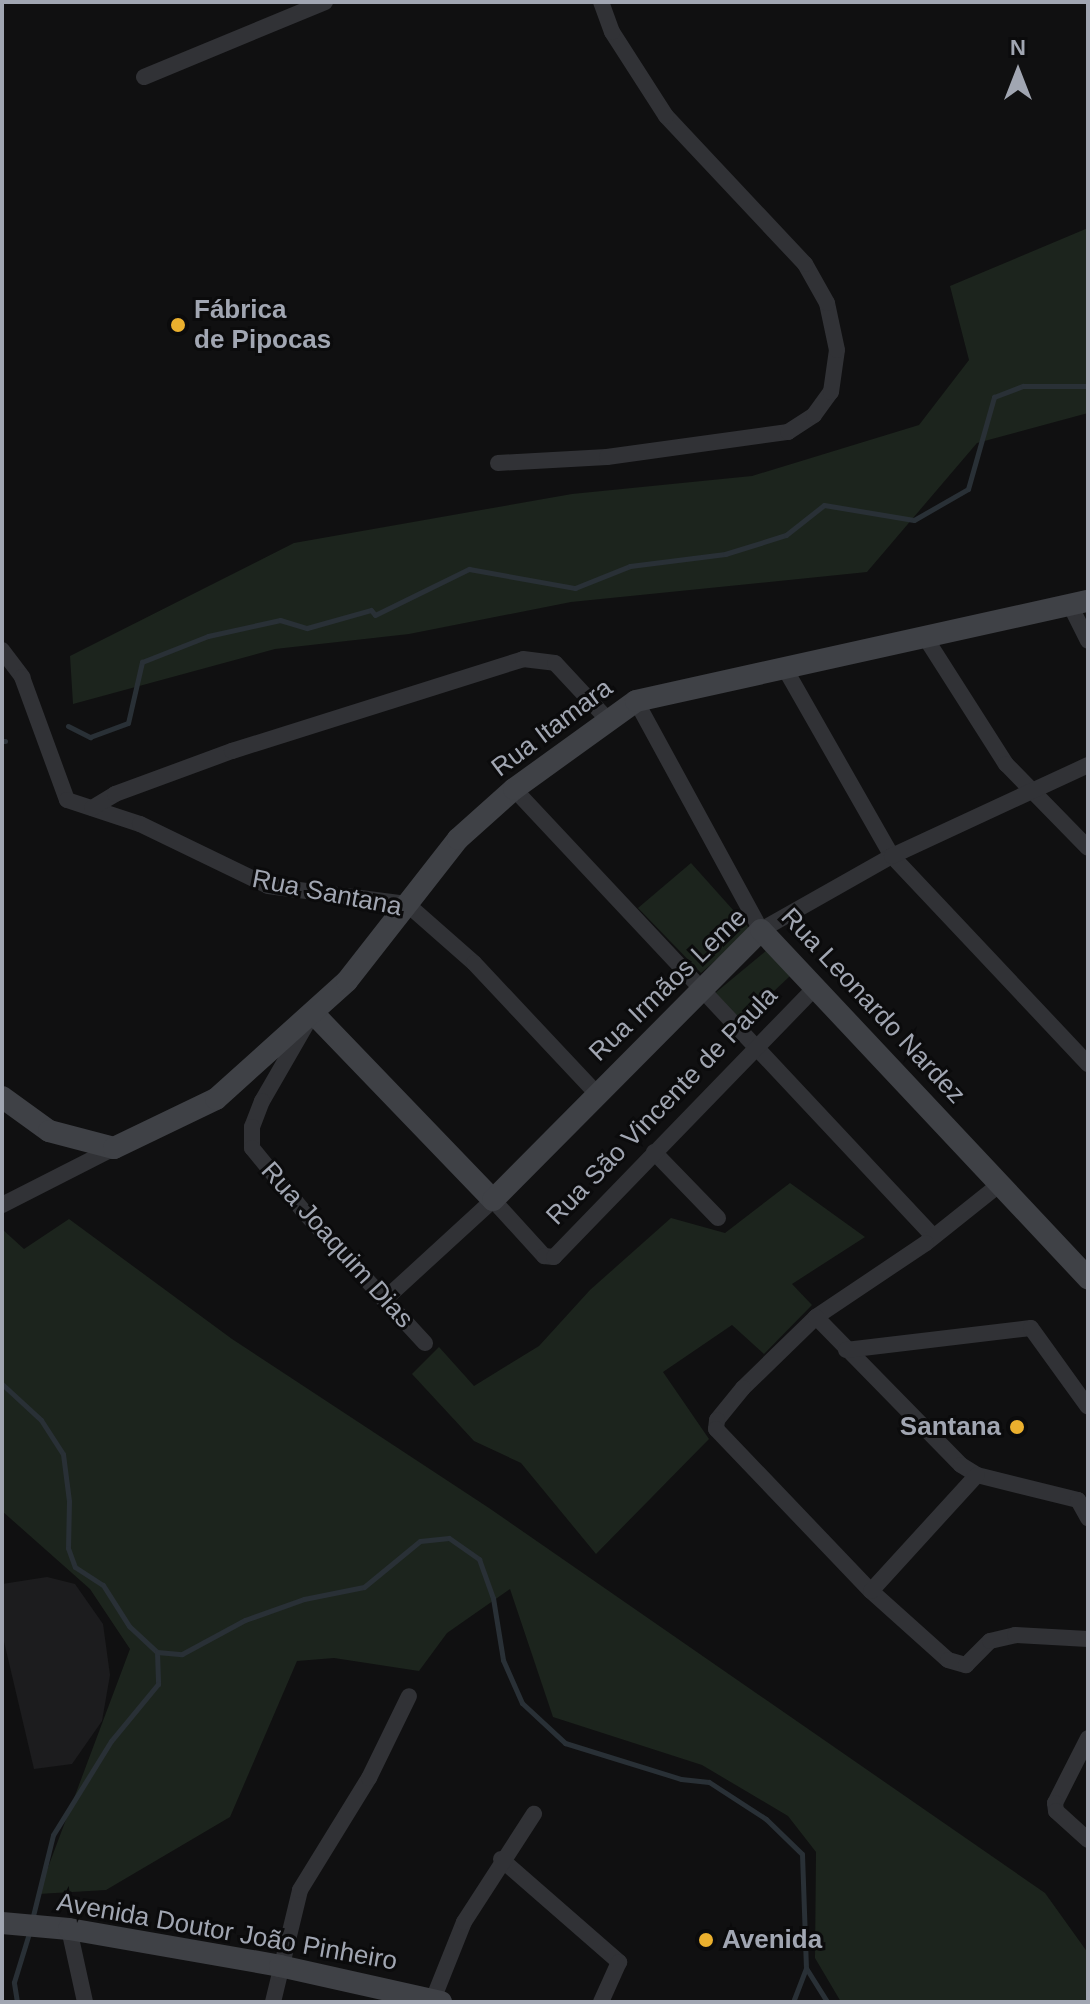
<!DOCTYPE html>
<html>
<head>
<meta charset="utf-8">
<style>
  body { margin:0 }
  #map { position:relative; width:1090px; height:2004px; overflow:hidden; background:#101011; font-family:Helvetica,sans-serif }
  div>[style] { position:absolute }
  .built>* { inset:0; background:#1c1c1e }
  .green>* { inset:0; background:#1c241d }
  .stream>* { height:5px; margin:-2.5px; padding:0 2.5px; transform-origin:2.5px; border-radius:2.5px; background:#293036 }
  .street>* { height:16px; margin:-8px; padding:0 8px; transform-origin:8px; border-radius:8px; background:#313236 }
  .secondary>* { height:22px; margin:-11px; padding:0 11px; transform-origin:11px; border-radius:11px; background:#3f4146 }
  .dots>* { width:22px; height:22px; translate:-50% -50%; box-sizing:border-box; border:4px solid #0b0b0c; border-radius:50% }
  span { translate:-50% -50%; white-space:nowrap; text-align:center; line-height:1.15; -webkit-text-stroke:6px #0b0b0c; paint-order:stroke }
  .poi-label { font-size:26px; color:#a1a6b2; font-weight:700 }
  .left { translate:0 -50%; text-align:left }
  .right { translate:-100% -50%; text-align:right }
  .street-label { font-size:26px; color:#a1a6b2 }
  .frame { position:absolute; inset:0; border:4px solid #a1a6b2; pointer-events:none }
  .north { position:absolute; left:978px; top:32px; width:80px; height:80px; -webkit-text-stroke:6px #0b0b0c; paint-order:stroke; rotate:0deg; font-size:22px; font-weight:700; line-height:32px; text-align:center; color:#a1a6b2 }
  .north::after { content:''; display:block; margin:auto; width:28px; height:36px; background:#a1a6b2; clip-path:polygon(50% 0,100% 100%,50% 72%,0 100%) }
</style>
</head>
<body>
<div id="map">
  <div class="built">
    <div style="clip-path:polygon(47px 1577px,75px 1584px,103px 1624px,110px 1675px,102px 1721px,72px 1764px,34px 1769px,2px 1633px,2px 1584px)"></div>
  </div>
  <div class="green">
    <div style="clip-path:polygon(1088px 228px,1088px 413px,977px 443px,867px 572px,571px 602px,409px 634px,275px 649px,73px 704px,70px 656px,294px 543px,572px 494px,752px 476px,919px 425px,969px 360px,950px 286px)"></div>
    <div style="clip-path:polygon(691px 863px,751px 930px,701px 973px,638px 908px)"></div>
    <div style="clip-path:polygon(767px 950px,790px 976px,738px 1025px,714px 994px)"></div>
    <div style="clip-path:polygon(790px 1183px,865px 1237px,792px 1284px,812px 1305px,764px 1354px,732px 1325px,663px 1372px,709px 1439px,596px 1554px,521px 1463px,474px 1441px,412px 1374px,439px 1347px,474px 1386px,539px 1346px,590px 1290px,671px 1218px,725px 1233px)"></div>
    <div style="clip-path:polygon(69px 1219px,232px 1339px,489px 1508px,1045px 1893px,1088px 1953px,1088px 2002px,841px 2002px,815px 1958px,816px 1852px,788px 1816px,702px 1765px,553px 1717px,510px 1589px,447px 1633px,419px 1671px,334px 1658px,297px 1661px,230px 1817px,106px 1890px,38px 1894px,130px 1649px,90px 1589px,2px 1511px,2px 1229px,24px 1249px)"></div>
  </div>
  <div class="stream">
    <div style="left:68px;top:726px;width:25px;rotate:27deg"></div>
    <div style="left:90px;top:737px;width:40px;rotate:-20.2deg"></div>
    <div style="left:128px;top:723px;width:63px;rotate:-77.1deg"></div>
    <div style="left:142px;top:662px;width:71px;rotate:-21.5deg"></div>
    <div style="left:208px;top:636px;width:74px;rotate:-12.5deg"></div>
    <div style="left:280px;top:620px;width:28px;rotate:17deg"></div>
    <div style="left:307px;top:628px;width:66px;rotate:-15.7deg"></div>
    <div style="left:371px;top:610px;width:6px;rotate:51deg"></div>
    <div style="left:375px;top:615px;width:105px;rotate:-26.1deg"></div>
    <div style="left:469px;top:569px;width:108px;rotate:10.2deg"></div>
    <div style="left:575px;top:588px;width:59px;rotate:-21.8deg"></div>
    <div style="left:630px;top:566px;width:96px;rotate:-7.2deg"></div>
    <div style="left:725px;top:554px;width:64px;rotate:-17.3deg"></div>
    <div style="left:786px;top:535px;width:48px;rotate:-38.3deg"></div>
    <div style="left:824px;top:505px;width:91px;rotate:9.5deg"></div>
    <div style="left:914px;top:520px;width:62px;rotate:-29.9deg"></div>
    <div style="left:968px;top:489px;width:96px;rotate:-74.2deg"></div>
    <div style="left:994px;top:397px;width:31px;rotate:-21deg"></div>
    <div style="left:1023px;top:386px;width:65px"></div>
    <div style="left:2px;top:741px;width:3px"></div>
    <div style="left:2px;top:1384px;width:53px;rotate:42.7deg"></div>
    <div style="left:41px;top:1420px;width:40px;rotate:57.1deg"></div>
    <div style="left:63px;top:1454px;width:47px;rotate:82.7deg"></div>
    <div style="left:69px;top:1501px;width:47px;rotate:91.2deg"></div>
    <div style="left:68px;top:1548px;width:20px;rotate:70deg"></div>
    <div style="left:75px;top:1567px;width:33px;rotate:33deg"></div>
    <div style="left:103px;top:1585px;width:49px;rotate:57.6deg"></div>
    <div style="left:129px;top:1626px;width:38px;rotate:43deg"></div>
    <div style="left:157px;top:1652px;width:32px;rotate:88deg"></div>
    <div style="left:158px;top:1684px;width:74px;rotate:129.5deg"></div>
    <div style="left:111px;top:1741px;width:110px;rotate:121.7deg"></div>
    <div style="left:53px;top:1835px;width:88px;rotate:103.9deg"></div>
    <div style="left:157px;top:1652px;width:25px;rotate:5deg"></div>
    <div style="left:182px;top:1654px;width:72px;rotate:-28.4deg"></div>
    <div style="left:245px;top:1620px;width:63px;rotate:-19.6deg"></div>
    <div style="left:304px;top:1599px;width:61px;rotate:-11.3deg"></div>
    <div style="left:364px;top:1587px;width:72px;rotate:-39.4deg"></div>
    <div style="left:420px;top:1541px;width:29px;rotate:-6deg"></div>
    <div style="left:449px;top:1538px;width:37px;rotate:35deg"></div>
    <div style="left:479px;top:1559px;width:41px;rotate:70.3deg"></div>
    <div style="left:493px;top:1598px;width:63px;rotate:80.8deg"></div>
    <div style="left:503px;top:1660px;width:47px;rotate:66.2deg"></div>
    <div style="left:522px;top:1703px;width:59px;rotate:42.9deg"></div>
    <div style="left:565px;top:1743px;width:121px;rotate:17.2deg"></div>
    <div style="left:681px;top:1779px;width:28px;rotate:6deg"></div>
    <div style="left:709px;top:1782px;width:68px;rotate:33deg"></div>
    <div style="left:766px;top:1819px;width:50px;rotate:44.2deg"></div>
    <div style="left:802px;top:1854px;width:114px;rotate:88deg"></div>
    <div style="left:806px;top:1968px;width:40px;rotate:58deg"></div>
    <div style="left:17px;top:2002px;width:20px;rotate:-99deg"></div>
    <div style="left:14px;top:1982px;width:54px;rotate:-72.9deg"></div>
    <div style="left:793px;top:2002px;width:36px;rotate:-69deg"></div>
  </div>
  <div class="street">
    <div style="left:144px;top:77px;width:196px;rotate:-22.5deg"></div>
    <div style="left:498px;top:463px;width:109px;rotate:-3.2deg"></div>
    <div style="left:607px;top:457px;width:183px;rotate:-7.9deg"></div>
    <div style="left:788px;top:432px;width:31px;rotate:-33deg"></div>
    <div style="left:814px;top:415px;width:29px;rotate:-54deg"></div>
    <div style="left:831px;top:392px;width:42px;rotate:-81.9deg"></div>
    <div style="left:837px;top:350px;width:48px;rotate:-102deg"></div>
    <div style="left:827px;top:303px;width:45px;rotate:-119.4deg"></div>
    <div style="left:805px;top:264px;width:203px;rotate:-133.2deg"></div>
    <div style="left:666px;top:116px;width:100px;rotate:-122.7deg"></div>
    <div style="left:612px;top:32px;width:32px;rotate:-110deg"></div>
    <div style="left:1070px;top:605px;width:40px;rotate:63.4deg"></div>
    <div style="left:925px;top:637px;width:151px;rotate:57.5deg"></div>
    <div style="left:1006px;top:764px;width:117px;rotate:45.7deg"></div>
    <div style="left:2px;top:650px;width:34px;rotate:53deg"></div>
    <div style="left:22px;top:677px;width:131px;rotate:69.9deg"></div>
    <div style="left:67px;top:800px;width:77px;rotate:18.2deg"></div>
    <div style="left:140px;top:824px;width:142px;rotate:25.8deg"></div>
    <div style="left:268px;top:886px;width:140px;rotate:7.4deg"></div>
    <div style="left:407px;top:904px;width:89px;rotate:41.4deg"></div>
    <div style="left:474px;top:963px;width:178px;rotate:46.8deg"></div>
    <div style="left:784px;top:667px;width:218px;rotate:60.3deg"></div>
    <div style="left:892px;top:856px;width:286px;rotate:46.7deg"></div>
    <div style="left:636px;top:701px;width:261px;rotate:61.4deg"></div>
    <div style="left:761px;top:930px;width:150px;rotate:-29.5deg"></div>
    <div style="left:892px;top:856px;width:216px;rotate:-24.9deg"></div>
    <div style="left:514px;top:789px;width:613px;rotate:46.85deg"></div>
    <div style="left:92px;top:808px;width:27px;rotate:-31deg"></div>
    <div style="left:115px;top:794px;width:125px;rotate:-20.2deg"></div>
    <div style="left:232px;top:751px;width:305px;rotate:-17.5deg"></div>
    <div style="left:523px;top:659px;width:32px;rotate:7deg"></div>
    <div style="left:555px;top:663px;width:76px;rotate:47.1deg"></div>
    <div style="left:310px;top:1018px;width:96px;rotate:120deg"></div>
    <div style="left:262px;top:1101px;width:28px;rotate:111deg"></div>
    <div style="left:252px;top:1127px;width:21px;rotate:90deg"></div>
    <div style="left:252px;top:1148px;width:84px;rotate:50.8deg"></div>
    <div style="left:305px;top:1213px;width:177px;rotate:47.3deg"></div>
    <div style="left:654px;top:1152px;width:92px;rotate:45.9deg"></div>
    <div style="left:1000px;top:1184px;width:95px;rotate:141.4deg"></div>
    <div style="left:926px;top:1243px;width:133px;rotate:146.1deg"></div>
    <div style="left:816px;top:1317px;width:102px;rotate:135.8deg"></div>
    <div style="left:743px;top:1388px;width:41px;rotate:129.1deg"></div>
    <div style="left:717px;top:1420px;width:9px;rotate:96deg"></div>
    <div style="left:716px;top:1429px;width:224px;rotate:46.3deg"></div>
    <div style="left:871px;top:1591px;width:103px;rotate:41.9deg"></div>
    <div style="left:948px;top:1660px;width:19px;rotate:16deg"></div>
    <div style="left:966px;top:1665px;width:34px;rotate:-45deg"></div>
    <div style="left:990px;top:1641px;width:26px;rotate:-13deg"></div>
    <div style="left:1015px;top:1635px;width:73px;rotate:3.1deg"></div>
    <div style="left:2px;top:1205px;width:126px;rotate:-27deg"></div>
    <div style="left:384px;top:1300px;width:148px;rotate:-42.5deg"></div>
    <div style="left:493px;top:1200px;width:76px;rotate:47.7deg"></div>
    <div style="left:544px;top:1256px;width:10px;rotate:6deg"></div>
    <div style="left:554px;top:1257px;width:376px;rotate:-45.9deg"></div>
    <div style="left:816px;top:1317px;width:207px;rotate:45.6deg"></div>
    <div style="left:961px;top:1465px;width:19px;rotate:32deg"></div>
    <div style="left:977px;top:1475px;width:104px;rotate:13.9deg"></div>
    <div style="left:1078px;top:1500px;width:21px;rotate:61deg"></div>
    <div style="left:846px;top:1350px;width:186px;rotate:-6.8deg"></div>
    <div style="left:1031px;top:1328px;width:97px;rotate:54.2deg"></div>
    <div style="left:871px;top:1591px;width:157px;rotate:-47.6deg"></div>
    <div style="left:1088px;top:1738px;width:73px;rotate:116.9deg"></div>
    <div style="left:1055px;top:1803px;width:8px;rotate:83deg"></div>
    <div style="left:1056px;top:1811px;width:43px;rotate:42.2deg"></div>
    <div style="left:501px;top:1859px;width:157px;rotate:41.1deg"></div>
    <div style="left:619px;top:1962px;width:44px;rotate:114.2deg"></div>
    <div style="left:69px;top:1929px;width:75px;rotate:77.6deg"></div>
    <div style="left:273px;top:2002px;width:115px;rotate:-76.4deg"></div>
    <div style="left:300px;top:1890px;width:132px;rotate:-58.4deg"></div>
    <div style="left:369px;top:1778px;width:91px;rotate:-64deg"></div>
    <div style="left:432px;top:2002px;width:86px;rotate:-68.2deg"></div>
    <div style="left:464px;top:1922px;width:129px;rotate:-57.1deg"></div>
  </div>
  <div class="secondary">
    <div style="left:314px;top:1014px;width:258px;rotate:46.1deg"></div>
    <div style="left:493px;top:1200px;width:380px;rotate:-45.2deg"></div>
    <div style="left:761px;top:930px;width:478px;rotate:46.8deg"></div>
    <div style="left:2px;top:1097px;width:58px;rotate:35.9deg"></div>
    <div style="left:49px;top:1131px;width:67px;rotate:14.7deg"></div>
    <div style="left:114px;top:1148px;width:113px;rotate:-25.7deg"></div>
    <div style="left:216px;top:1099px;width:176px;rotate:-42deg"></div>
    <div style="left:347px;top:981px;width:180px;rotate:-52deg"></div>
    <div style="left:458px;top:839px;width:75px;rotate:-41.8deg"></div>
    <div style="left:514px;top:789px;width:150px;rotate:-35.8deg"></div>
    <div style="left:636px;top:701px;width:463px;rotate:-12.5deg"></div>
    <div style="left:2px;top:1923px;width:67px;rotate:5.1deg"></div>
    <div style="left:69px;top:1929px;width:214px;rotate:9.9deg"></div>
    <div style="left:280px;top:1966px;width:165px;rotate:12.6deg"></div>
  </div>
  <div class="dots">
    <div style="left:178px;top:325px;background:#ebb02e"></div>
    <div style="left:1017px;top:1427px;background:#ebb02e"></div>
    <div style="left:706px;top:1940px;background:#ebb02e"></div>
  </div>
  <div class="poi-label">
    <span class="left" style="left:194px;top:325px">Fábrica<br>de Pipocas</span>
    <span class="right" style="left:1001px;top:1427px">Santana</span>
    <span class="left" style="left:722px;top:1940px">Avenida</span>
  </div>
  <div class="street-label">
    <span style="left:552px;top:728px;rotate:-37deg">Rua Itamara</span>
    <span style="left:327px;top:893px;rotate:11deg">Rua Santana</span>
    <span style="left:668px;top:985px;rotate:-44deg">Rua Irmãos Leme</span>
    <span style="left:873px;top:1006px;rotate:47deg">Rua Leonardo Nardez</span>
    <span style="left:662px;top:1106px;rotate:-46deg">Rua São Vincente de Paula</span>
    <span style="left:337px;top:1245px;rotate:48deg">Rua Joaquim Dias</span>
    <span style="left:227px;top:1932px;rotate:10deg">Avenida Doutor João Pinheiro</span>
  </div>
  <div class="frame"></div>
  <div class="north">N</div>
</div>
</body>
</html>
